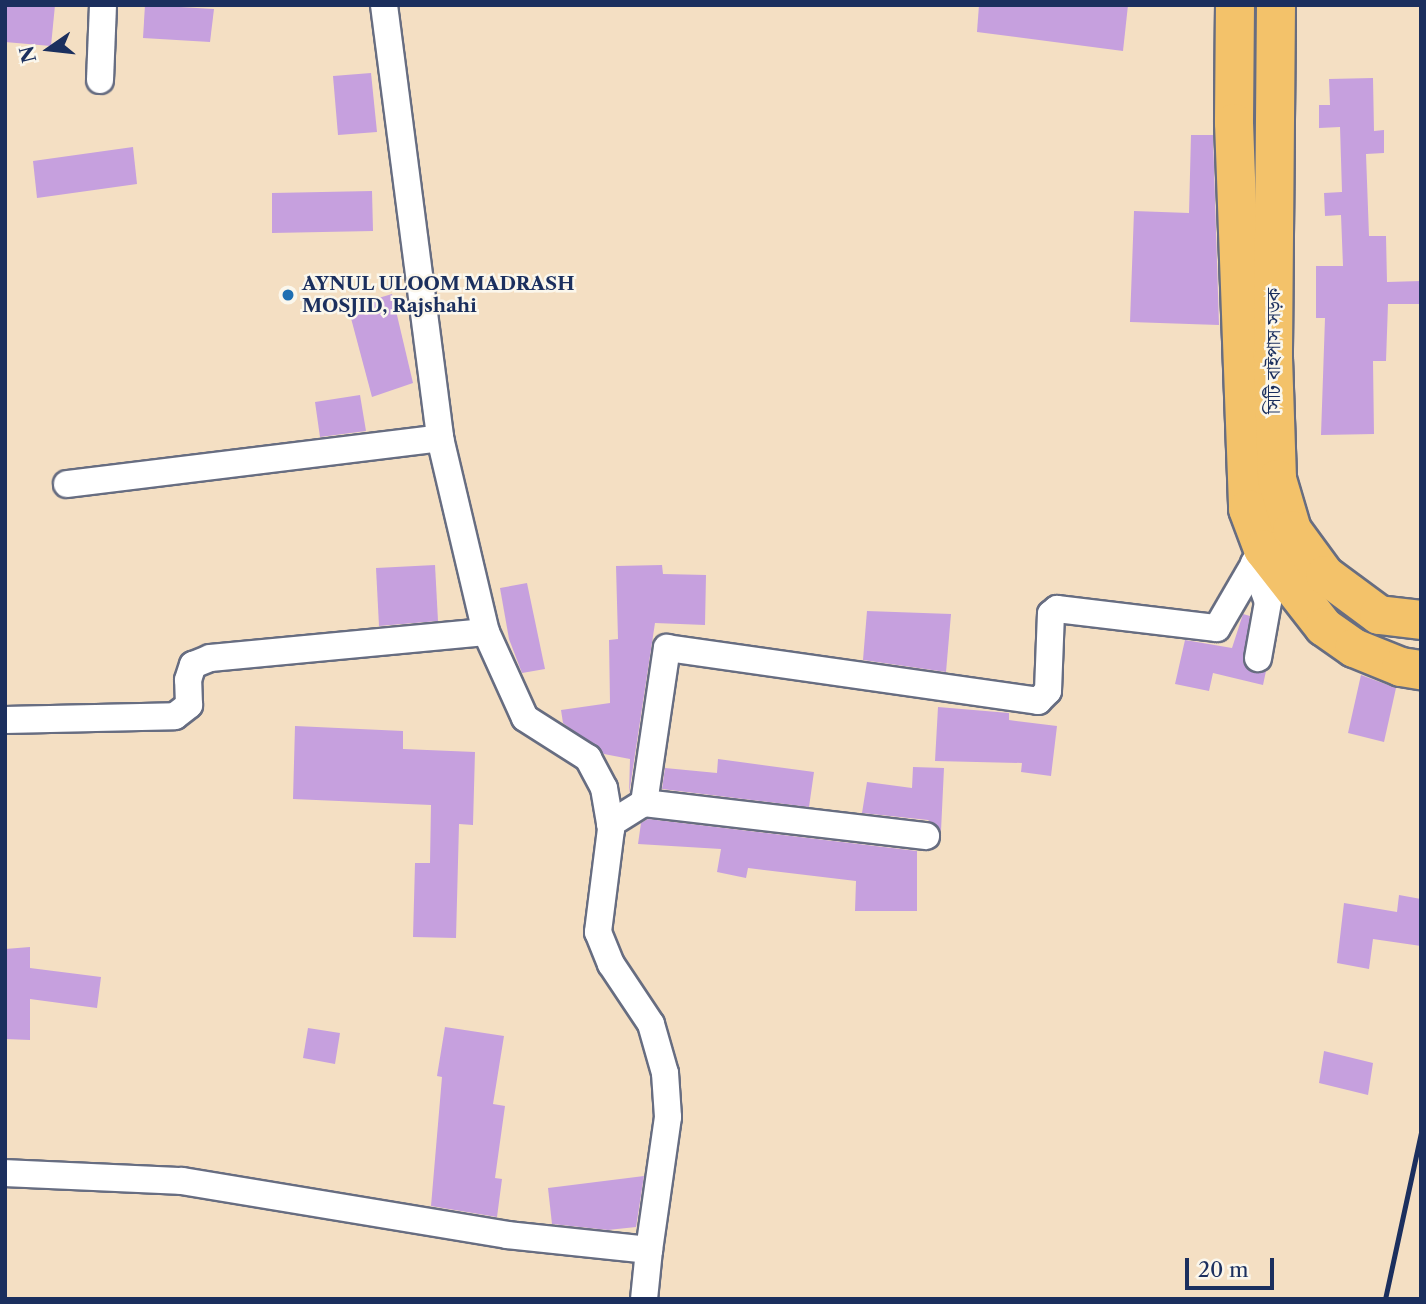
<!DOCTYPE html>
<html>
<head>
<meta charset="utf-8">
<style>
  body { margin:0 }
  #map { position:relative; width:1426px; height:1304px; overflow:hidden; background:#f4dfc3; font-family:"Libre Caslon Text","Noto Serif Bengali",serif }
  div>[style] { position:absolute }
  .building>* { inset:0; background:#c6a0de }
  .roads { filter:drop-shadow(2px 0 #676d81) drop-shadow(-2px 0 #676d81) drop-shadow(0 2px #676d81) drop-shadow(0 -2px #676d81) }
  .minor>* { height:26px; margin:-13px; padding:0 13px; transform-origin:13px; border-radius:13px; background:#fff }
  .primary>* { height:38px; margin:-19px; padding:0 19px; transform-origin:19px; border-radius:19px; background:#f3c26a }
  .rail>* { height:5px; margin:-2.5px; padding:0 2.5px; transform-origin:2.5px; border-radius:2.5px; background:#1b2f5e }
  .dots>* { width:19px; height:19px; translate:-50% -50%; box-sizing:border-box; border:4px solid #fbf7ec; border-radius:50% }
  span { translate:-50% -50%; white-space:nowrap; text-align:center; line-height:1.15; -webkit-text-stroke:5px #fbf7ec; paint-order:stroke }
  .poi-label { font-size:19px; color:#1b2f5e; font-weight:700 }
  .left { translate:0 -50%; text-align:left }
  .street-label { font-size:19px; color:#1b2f5e }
  .frame { position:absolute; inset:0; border:7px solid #1b2f5e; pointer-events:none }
  .north { position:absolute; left:14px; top:14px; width:70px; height:70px; -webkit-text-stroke:5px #fbf7ec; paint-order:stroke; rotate:256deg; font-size:19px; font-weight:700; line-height:28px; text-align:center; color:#1b2f5e }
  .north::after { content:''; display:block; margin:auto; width:24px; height:32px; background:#1b2f5e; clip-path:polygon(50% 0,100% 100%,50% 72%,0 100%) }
  .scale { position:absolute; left:1185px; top:1258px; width:89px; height:32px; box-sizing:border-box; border:4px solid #1b2f5e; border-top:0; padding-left:9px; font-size:21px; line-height:24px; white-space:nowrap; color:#1b2f5e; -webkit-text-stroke:5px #fbf7ec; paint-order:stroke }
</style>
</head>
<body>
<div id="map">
  <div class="building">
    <div style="clip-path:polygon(5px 5px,55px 5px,51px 46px,5px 42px)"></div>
    <div style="clip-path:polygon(145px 5px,214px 9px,210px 42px,143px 38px)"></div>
    <div style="clip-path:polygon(979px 5px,1128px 5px,1123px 51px,977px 32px)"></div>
    <div style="clip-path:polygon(371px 73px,377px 132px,338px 135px,333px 76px)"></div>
    <div style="clip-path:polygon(1373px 78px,1374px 131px,1384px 130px,1384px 153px,1366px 154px,1369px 236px,1386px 236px,1387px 282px,1421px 281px,1421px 304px,1388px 304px,1386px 361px,1373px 361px,1374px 434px,1321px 435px,1325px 318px,1316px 318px,1316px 266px,1343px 266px,1341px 215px,1325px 216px,1324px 193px,1342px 192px,1340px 127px,1319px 128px,1319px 105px,1330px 105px,1329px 79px)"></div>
    <div style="clip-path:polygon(1191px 135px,1213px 135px,1219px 325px,1130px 322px,1134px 211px,1189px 213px)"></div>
    <div style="clip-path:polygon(133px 147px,137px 184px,37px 198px,33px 161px)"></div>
    <div style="clip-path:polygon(372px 191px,373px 231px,272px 233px,272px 193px)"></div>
    <div style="clip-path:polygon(392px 294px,413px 383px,372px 397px,348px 307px)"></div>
    <div style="clip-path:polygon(360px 395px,366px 431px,320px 437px,315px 402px)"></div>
    <div style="clip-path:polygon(435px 565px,438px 621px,379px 626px,376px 568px)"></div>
    <div style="clip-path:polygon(662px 565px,663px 574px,706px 575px,705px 625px,655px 623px,629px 794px,630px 759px,604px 754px,563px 723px,561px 710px,610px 703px,609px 640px,618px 639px,616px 566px)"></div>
    <div style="clip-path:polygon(527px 583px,545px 669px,522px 673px,509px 639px,500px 588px)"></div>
    <div style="clip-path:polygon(867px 611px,951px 614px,946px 672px,863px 660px)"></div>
    <div style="clip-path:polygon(1243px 614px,1250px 616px,1243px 663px,1255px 673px,1266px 671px,1263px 685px,1213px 673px,1209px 691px,1175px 684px,1185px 640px,1232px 648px)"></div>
    <div style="clip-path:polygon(1361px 675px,1396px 688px,1384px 742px,1348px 733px)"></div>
    <div style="clip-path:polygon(938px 707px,1009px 713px,1009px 720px,1057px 726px,1051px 776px,1021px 772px,1022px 763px,935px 761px)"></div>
    <div style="clip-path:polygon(295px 726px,403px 731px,403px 749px,475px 752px,473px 825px,459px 824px,456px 938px,413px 937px,415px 863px,430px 863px,431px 805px,293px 799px)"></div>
    <div style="clip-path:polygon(718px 759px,814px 772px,809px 807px,662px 789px,665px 768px,717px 773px)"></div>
    <div style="clip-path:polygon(913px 767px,944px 768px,941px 831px,928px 820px,862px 813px,867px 782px,912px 788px)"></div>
    <div style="clip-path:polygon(648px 819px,917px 851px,917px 911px,855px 911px,856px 881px,748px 868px,746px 878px,717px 872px,721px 849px,638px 844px,641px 823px)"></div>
    <div style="clip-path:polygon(1399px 895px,1421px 899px,1421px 946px,1373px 939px,1369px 969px,1337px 963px,1344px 903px,1397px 912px)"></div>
    <div style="clip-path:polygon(30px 947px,30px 968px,101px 977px,97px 1008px,30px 999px,30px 1040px,5px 1039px,5px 949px)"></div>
    <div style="clip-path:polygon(445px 1027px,504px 1036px,493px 1104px,505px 1106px,495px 1178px,502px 1179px,497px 1217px,431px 1206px,442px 1077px,437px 1076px)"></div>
    <div style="clip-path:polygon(308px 1028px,340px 1033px,335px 1064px,303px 1058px)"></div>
    <div style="clip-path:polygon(1324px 1051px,1373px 1063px,1368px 1095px,1319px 1083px)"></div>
    <div style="clip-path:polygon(644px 1176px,636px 1227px,608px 1230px,552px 1224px,548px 1188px)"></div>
  </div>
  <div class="roads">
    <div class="minor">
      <div style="left:384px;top:5px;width:437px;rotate:82.6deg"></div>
      <div style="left:440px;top:438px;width:199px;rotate:76.7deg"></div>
      <div style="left:486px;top:632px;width:94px;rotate:65.6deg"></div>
      <div style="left:525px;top:718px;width:75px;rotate:32.4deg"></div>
      <div style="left:588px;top:758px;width:34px;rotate:62deg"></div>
      <div style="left:604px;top:788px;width:42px;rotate:80.3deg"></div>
      <div style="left:611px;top:829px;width:104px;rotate:97.2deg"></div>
      <div style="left:598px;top:932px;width:35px;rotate:68deg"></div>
      <div style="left:611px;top:964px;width:72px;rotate:56.3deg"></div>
      <div style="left:651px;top:1024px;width:51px;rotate:74.1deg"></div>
      <div style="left:665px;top:1073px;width:44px;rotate:86.1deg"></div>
      <div style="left:668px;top:1117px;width:134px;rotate:98.1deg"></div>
      <div style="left:100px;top:80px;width:75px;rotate:-87.7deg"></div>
      <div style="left:67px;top:484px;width:376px;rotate:-7deg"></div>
      <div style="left:1254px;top:563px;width:41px;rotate:70.3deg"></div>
      <div style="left:1268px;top:602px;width:57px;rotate:100.1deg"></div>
      <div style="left:5px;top:720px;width:170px;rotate:-1.3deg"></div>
      <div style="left:175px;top:716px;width:18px;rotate:-38deg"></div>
      <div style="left:189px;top:705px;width:25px;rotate:-92deg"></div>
      <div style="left:188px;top:680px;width:16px;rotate:-72deg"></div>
      <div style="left:193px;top:665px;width:18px;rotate:-22deg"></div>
      <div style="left:210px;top:658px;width:277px;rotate:-5.4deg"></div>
      <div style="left:644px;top:803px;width:284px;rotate:6.7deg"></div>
      <div style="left:610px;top:824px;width:40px;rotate:-32deg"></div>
      <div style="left:644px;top:803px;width:157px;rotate:-81.6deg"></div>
      <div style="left:667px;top:648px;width:375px;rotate:8.1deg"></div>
      <div style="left:1038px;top:701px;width:14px;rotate:-45deg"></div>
      <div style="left:1048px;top:691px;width:77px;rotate:-87.8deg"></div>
      <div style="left:1051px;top:614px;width:8px;rotate:-40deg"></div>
      <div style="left:1057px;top:609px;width:161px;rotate:6.8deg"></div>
      <div style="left:1217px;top:628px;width:91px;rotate:-59.8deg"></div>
      <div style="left:5px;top:1173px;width:177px;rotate:2.6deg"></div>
      <div style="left:182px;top:1181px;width:329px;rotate:9.4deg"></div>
      <div style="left:507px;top:1235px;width:143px;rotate:6deg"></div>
      <div style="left:649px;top:1250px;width:49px;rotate:95.8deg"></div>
    </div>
    <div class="primary">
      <div style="left:1235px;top:5px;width:118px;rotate:90.5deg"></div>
      <div style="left:1234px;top:123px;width:386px;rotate:87.9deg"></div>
      <div style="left:1248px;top:509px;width:43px;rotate:69.4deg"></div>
      <div style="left:1263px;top:549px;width:99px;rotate:52deg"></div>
      <div style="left:1324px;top:627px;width:37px;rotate:35deg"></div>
      <div style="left:1354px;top:648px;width:51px;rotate:22deg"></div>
      <div style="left:1401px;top:667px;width:20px;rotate:9deg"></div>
      <div style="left:1276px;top:5px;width:353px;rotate:90.5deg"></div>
      <div style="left:1273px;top:358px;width:121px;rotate:88.1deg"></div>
      <div style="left:1277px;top:479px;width:53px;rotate:73.6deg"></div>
      <div style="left:1292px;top:530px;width:56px;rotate:53.7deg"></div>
      <div style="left:1325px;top:575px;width:67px;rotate:36.5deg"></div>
      <div style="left:1379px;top:615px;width:42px;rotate:6.8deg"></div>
    </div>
  </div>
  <div class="rail">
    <div style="left:1385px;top:1299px;width:171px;rotate:-77.8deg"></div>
  </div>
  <div class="dots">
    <div style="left:288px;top:295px;background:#1f6fb2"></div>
  </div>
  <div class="poi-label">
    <span class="left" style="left:302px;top:295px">AYNUL ULOOM MADRASH<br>MOSJID, Rajshahi</span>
  </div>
  <div class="street-label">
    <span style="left:1274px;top:351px;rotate:-90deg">সিটি বাইপাস সড়ক</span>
  </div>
  <div class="frame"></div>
  <div class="north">N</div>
  <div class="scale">20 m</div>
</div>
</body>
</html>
